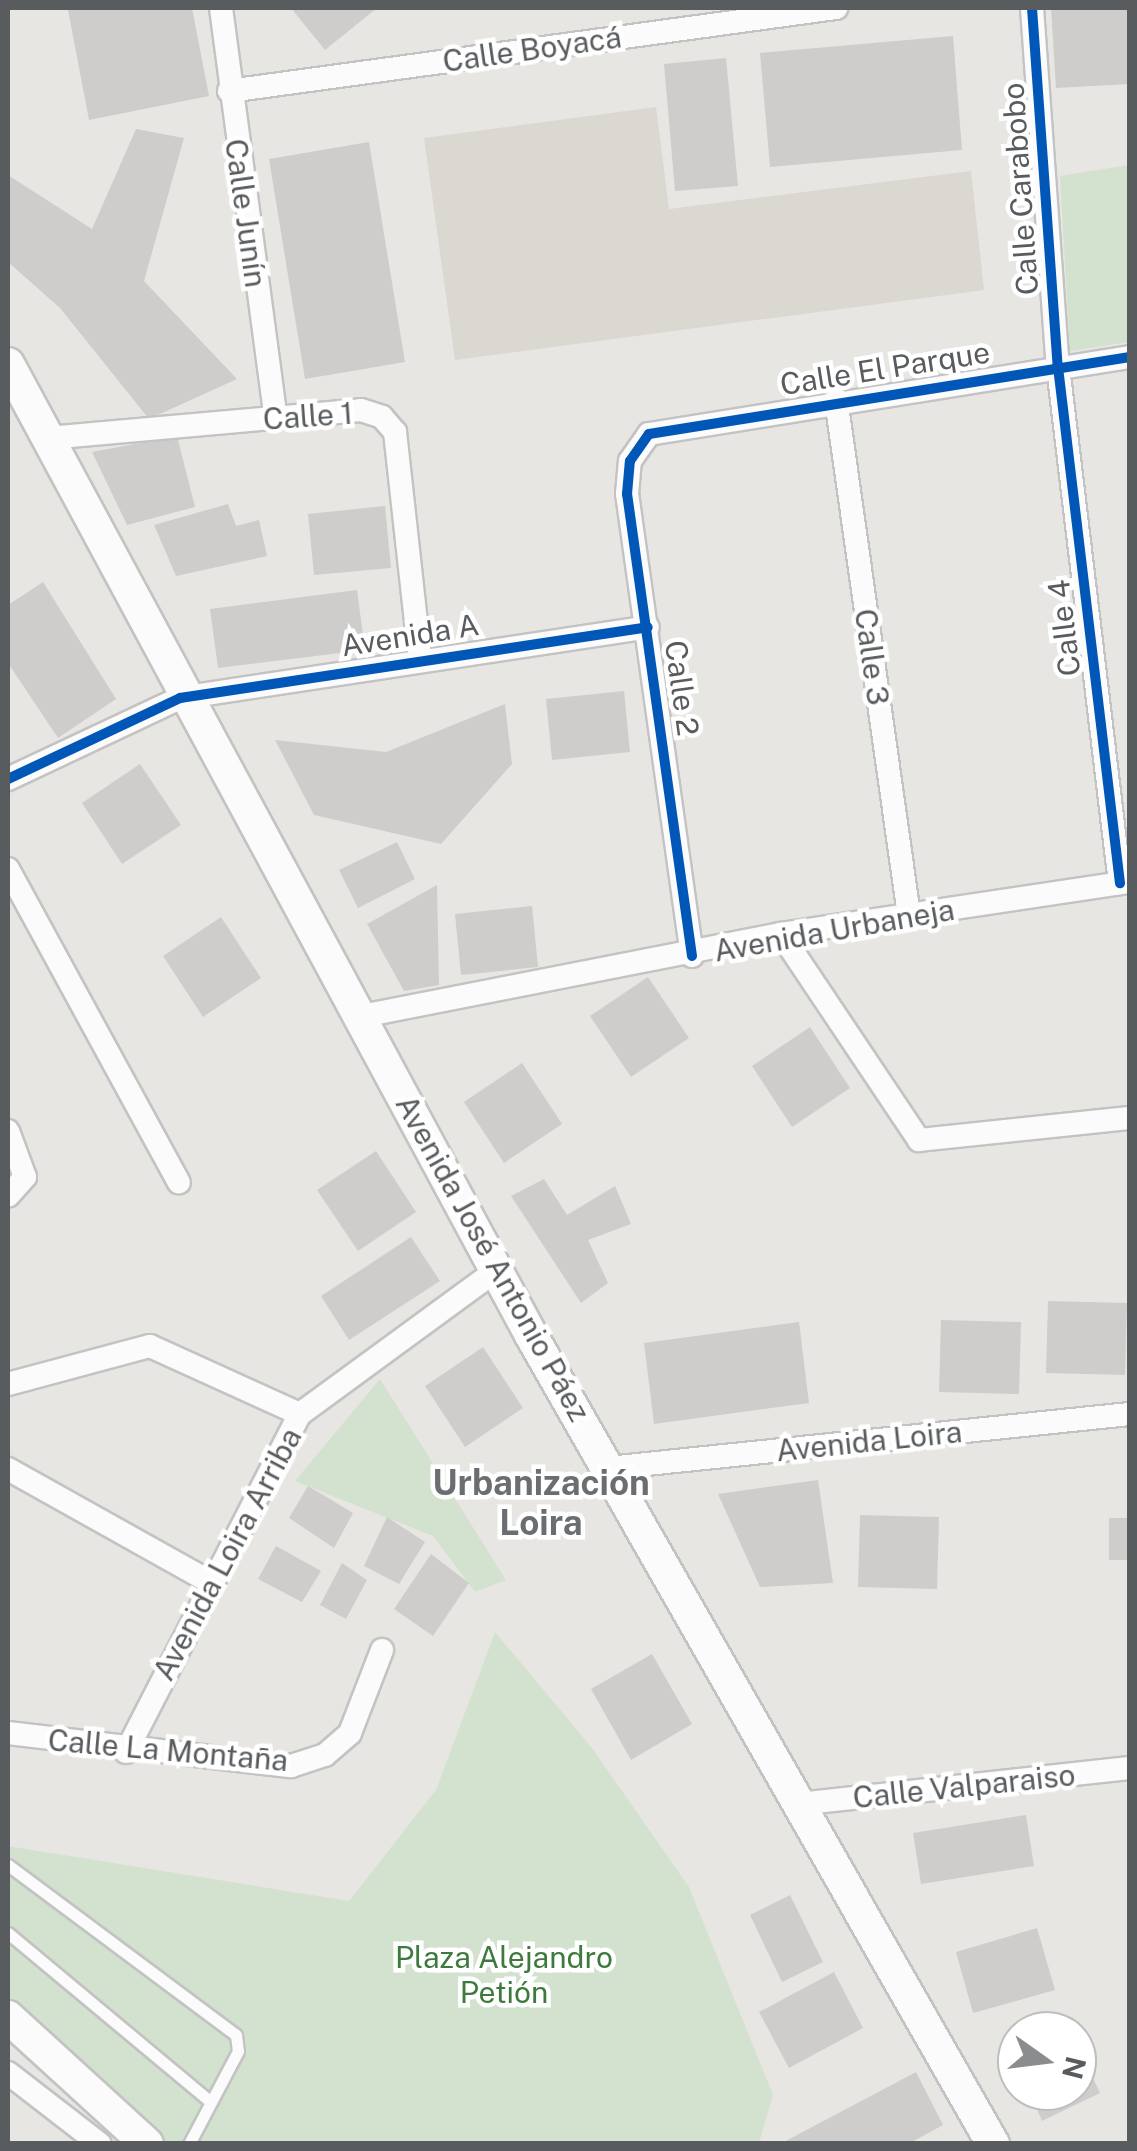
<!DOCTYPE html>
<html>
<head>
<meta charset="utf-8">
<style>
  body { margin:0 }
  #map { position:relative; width:1137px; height:2151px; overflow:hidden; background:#e8e6e2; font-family:"Public Sans",sans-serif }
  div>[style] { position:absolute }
  .education>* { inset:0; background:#dbd8d2 }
  .green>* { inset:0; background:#d2e2cf }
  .building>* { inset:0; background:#cecdcb }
  .roads { filter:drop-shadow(2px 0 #c4c3c3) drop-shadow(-2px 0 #c4c3c3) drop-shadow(0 2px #c4c3c3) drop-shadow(0 -2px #c4c3c3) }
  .lane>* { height:11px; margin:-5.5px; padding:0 5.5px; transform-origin:5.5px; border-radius:5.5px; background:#fcfbfb }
  .street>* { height:22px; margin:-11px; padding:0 11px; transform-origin:11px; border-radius:11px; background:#fcfbfb }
  .secondary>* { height:32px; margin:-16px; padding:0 16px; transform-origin:16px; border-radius:16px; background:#fcfbfb }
  .cycleway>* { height:10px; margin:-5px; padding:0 5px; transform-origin:5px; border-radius:5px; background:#0057b8 }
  span { translate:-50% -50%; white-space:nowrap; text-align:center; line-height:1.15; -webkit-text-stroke:9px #fff; paint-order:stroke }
  .street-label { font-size:30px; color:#595c5f }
  .park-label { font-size:30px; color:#3d7a3d }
  .quarter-label { font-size:35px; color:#6a6e71; font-weight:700 }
  .frame { position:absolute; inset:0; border:10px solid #595c5f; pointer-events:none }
  .north { position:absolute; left:997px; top:2011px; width:100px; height:100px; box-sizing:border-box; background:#fff; border:2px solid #bdbebf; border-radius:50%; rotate:104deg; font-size:28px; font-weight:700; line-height:40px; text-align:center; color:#595c5f }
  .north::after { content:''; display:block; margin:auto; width:35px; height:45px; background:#8b8c8d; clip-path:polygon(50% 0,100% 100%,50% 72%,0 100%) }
</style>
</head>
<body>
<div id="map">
  <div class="education">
    <div style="clip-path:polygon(656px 107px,669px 209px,971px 171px,984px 290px,455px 360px,424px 138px)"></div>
  </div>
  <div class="green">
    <div style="clip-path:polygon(1129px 165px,1129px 342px,1070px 351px,1060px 176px)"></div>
    <div style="clip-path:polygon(380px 1379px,506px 1580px,475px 1592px,433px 1536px,295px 1481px)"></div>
    <div style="clip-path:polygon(495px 1632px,592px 1748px,689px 1887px,773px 2095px,759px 2143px,150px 2143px,8px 2017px,8px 1846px,349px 1901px,436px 1790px)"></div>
  </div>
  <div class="building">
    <div style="clip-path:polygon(192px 8px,209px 96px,89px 120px,68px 10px)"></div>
    <div style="clip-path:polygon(291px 8px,377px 8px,325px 50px)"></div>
    <div style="clip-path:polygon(1051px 8px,1130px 8px,1130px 84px,1056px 88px)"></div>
    <div style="clip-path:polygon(953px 36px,962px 150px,770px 167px,760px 53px)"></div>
    <div style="clip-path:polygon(726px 58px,738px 186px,675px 191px,664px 64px)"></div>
    <div style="clip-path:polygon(136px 129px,184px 138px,144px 281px,237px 379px,149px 419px,60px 308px,8px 262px,8px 175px,92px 229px)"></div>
    <div style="clip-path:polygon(369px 142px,405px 362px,305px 379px,269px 159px)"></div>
    <div style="clip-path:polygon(177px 436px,195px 507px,127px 525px,92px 452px)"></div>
    <div style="clip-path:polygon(228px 504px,236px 526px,259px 520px,267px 556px,176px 576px,154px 525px)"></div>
    <div style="clip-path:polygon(385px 506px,391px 568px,314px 575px,308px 514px)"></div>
    <div style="clip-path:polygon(43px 582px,116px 699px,58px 738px,8px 663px,8px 605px)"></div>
    <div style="clip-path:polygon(357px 590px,365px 650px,218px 668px,210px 609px)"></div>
    <div style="clip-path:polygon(624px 691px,630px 752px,552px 760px,546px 699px)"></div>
    <div style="clip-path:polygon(505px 704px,512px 764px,441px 844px,314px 815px,275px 740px,386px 752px)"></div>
    <div style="clip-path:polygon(140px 764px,181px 825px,122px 864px,82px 803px)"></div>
    <div style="clip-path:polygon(397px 842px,415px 879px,358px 908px,339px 870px)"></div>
    <div style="clip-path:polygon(437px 885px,439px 985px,404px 991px,367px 924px)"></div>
    <div style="clip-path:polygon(532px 906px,538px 967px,461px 975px,455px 914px)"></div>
    <div style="clip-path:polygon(221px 917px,261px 978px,203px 1017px,163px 956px)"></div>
    <div style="clip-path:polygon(648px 977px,689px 1038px,631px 1077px,590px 1016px)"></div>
    <div style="clip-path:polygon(810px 1027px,850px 1088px,792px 1127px,752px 1066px)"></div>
    <div style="clip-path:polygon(522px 1063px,562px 1124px,504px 1163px,464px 1102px)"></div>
    <div style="clip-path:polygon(376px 1151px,416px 1212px,358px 1251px,317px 1190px)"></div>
    <div style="clip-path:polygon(544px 1179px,567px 1215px,615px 1186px,631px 1224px,588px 1240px,608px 1283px,581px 1303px,511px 1196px)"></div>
    <div style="clip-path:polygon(411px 1237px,440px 1281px,349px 1340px,321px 1296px)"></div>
    <div style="clip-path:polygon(1048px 1301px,1127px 1303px,1125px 1375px,1046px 1373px)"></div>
    <div style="clip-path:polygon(941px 1320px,1021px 1322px,1019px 1394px,939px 1392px)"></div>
    <div style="clip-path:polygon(799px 1322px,809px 1403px,654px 1424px,644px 1343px)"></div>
    <div style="clip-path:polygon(483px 1347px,523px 1408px,465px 1447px,425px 1386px)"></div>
    <div style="clip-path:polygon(818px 1480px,833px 1583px,760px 1587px,718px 1494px)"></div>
    <div style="clip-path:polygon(308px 1486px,353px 1513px,334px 1548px,289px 1518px)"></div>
    <div style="clip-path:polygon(860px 1515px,939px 1517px,937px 1589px,858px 1587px)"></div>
    <div style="clip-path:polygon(387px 1517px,425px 1542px,399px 1584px,364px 1566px)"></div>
    <div style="clip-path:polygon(1109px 1518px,1130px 1518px,1130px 1560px,1109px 1560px)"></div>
    <div style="clip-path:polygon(276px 1546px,321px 1571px,302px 1602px,258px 1579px)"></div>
    <div style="clip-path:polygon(431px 1554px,469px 1583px,433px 1636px,394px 1609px)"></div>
    <div style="clip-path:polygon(342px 1563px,367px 1580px,346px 1619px,320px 1605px)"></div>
    <div style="clip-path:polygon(652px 1654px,692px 1724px,631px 1760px,591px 1689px)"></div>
    <div style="clip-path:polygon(1026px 1815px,1034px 1866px,921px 1884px,913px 1833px)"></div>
    <div style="clip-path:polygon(790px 1895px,823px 1962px,782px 1982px,750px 1915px)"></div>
    <div style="clip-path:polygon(1037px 1928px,1055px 1990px,973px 2013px,956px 1952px)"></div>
    <div style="clip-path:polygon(834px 1972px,863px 2028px,789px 2068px,759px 2012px)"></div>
    <div style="clip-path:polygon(1064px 2017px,1071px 2031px,1033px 2031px)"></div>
    <div style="clip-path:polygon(1077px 2044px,1100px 2093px,1042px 2121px,1029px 2091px,1077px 2091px)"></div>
    <div style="clip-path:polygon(916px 2072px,943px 2125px,908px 2144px,780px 2144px)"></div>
  </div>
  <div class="roads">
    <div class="lane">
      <div style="left:8px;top:1865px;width:284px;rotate:36.7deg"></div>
      <div style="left:236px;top:2035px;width:16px;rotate:83deg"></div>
      <div style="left:238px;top:2051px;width:105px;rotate:117.8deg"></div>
      <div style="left:8px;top:1933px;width:264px;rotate:39.8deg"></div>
    </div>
    <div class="street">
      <div style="left:221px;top:8px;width:414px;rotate:82.4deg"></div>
      <div style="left:1032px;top:8px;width:360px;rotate:85.9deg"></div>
      <div style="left:1058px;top:367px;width:520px;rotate:83.15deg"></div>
      <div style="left:229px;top:91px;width:613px;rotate:-7.79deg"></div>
      <div style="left:836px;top:399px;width:521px;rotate:81.95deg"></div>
      <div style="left:48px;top:438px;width:314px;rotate:-5.1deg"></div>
      <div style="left:361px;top:410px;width:22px;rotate:18deg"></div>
      <div style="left:382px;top:417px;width:20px;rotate:49deg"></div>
      <div style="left:395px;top:432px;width:226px;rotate:83.7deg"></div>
      <div style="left:8px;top:779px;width:190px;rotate:-25.2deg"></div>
      <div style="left:180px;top:698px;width:473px;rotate:-8.6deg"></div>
      <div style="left:8px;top:869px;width:357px;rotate:61.4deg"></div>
      <div style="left:781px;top:934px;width:248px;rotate:56.2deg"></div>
      <div style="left:919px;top:1140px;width:212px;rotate:-6deg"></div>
      <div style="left:692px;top:956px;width:467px;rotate:-98deg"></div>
      <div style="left:627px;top:494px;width:33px;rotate:-85deg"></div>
      <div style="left:630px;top:461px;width:33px;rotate:-55deg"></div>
      <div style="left:649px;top:434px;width:487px;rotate:-9.1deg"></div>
      <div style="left:362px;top:1016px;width:427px;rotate:-11.1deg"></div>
      <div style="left:781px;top:934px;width:353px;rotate:-8.5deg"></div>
      <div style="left:8px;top:1131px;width:49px;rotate:69.7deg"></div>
      <div style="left:25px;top:1177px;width:25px;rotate:132deg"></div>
      <div style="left:8px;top:1384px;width:147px;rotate:-15deg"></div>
      <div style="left:150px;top:1346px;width:165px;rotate:24.4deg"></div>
      <div style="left:608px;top:1468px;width:525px;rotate:-5.91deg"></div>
      <div style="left:8px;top:1469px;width:228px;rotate:29.2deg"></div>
      <div style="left:8px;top:1733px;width:285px;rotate:6.7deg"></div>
      <div style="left:291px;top:1766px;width:36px;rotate:-18deg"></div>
      <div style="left:325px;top:1755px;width:33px;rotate:-41deg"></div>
      <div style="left:350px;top:1733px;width:89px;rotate:-68.9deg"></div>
      <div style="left:126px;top:1752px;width:380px;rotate:-62.8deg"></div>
      <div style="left:300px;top:1414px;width:244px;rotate:-36.2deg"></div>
      <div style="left:798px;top:1804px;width:334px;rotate:-6.2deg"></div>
      <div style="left:8px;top:2073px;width:116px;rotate:37.7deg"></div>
    </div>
    <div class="secondary">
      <div style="left:8px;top:364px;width:1103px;rotate:61.69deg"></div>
      <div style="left:531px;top:1335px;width:932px;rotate:60.27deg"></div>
      <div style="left:8px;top:2017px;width:188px;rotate:42.4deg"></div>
    </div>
  </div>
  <div class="cycleway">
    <div style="left:1032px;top:8px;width:360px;rotate:85.9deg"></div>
    <div style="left:1058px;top:367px;width:520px;rotate:83.15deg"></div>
    <div style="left:8px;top:779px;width:190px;rotate:-25.2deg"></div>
    <div style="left:180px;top:698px;width:473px;rotate:-8.6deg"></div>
    <div style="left:692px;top:956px;width:467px;rotate:-98deg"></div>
    <div style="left:627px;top:494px;width:33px;rotate:-85deg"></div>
    <div style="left:630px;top:461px;width:33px;rotate:-55deg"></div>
    <div style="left:649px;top:434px;width:487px;rotate:-9.1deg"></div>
  </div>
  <div class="street-label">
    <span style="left:532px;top:49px;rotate:-8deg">Calle Boyacá</span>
    <span style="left:1020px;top:189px;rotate:-94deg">Calle Carabobo</span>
    <span style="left:246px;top:213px;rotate:82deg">Calle Junín</span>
    <span style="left:885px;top:368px;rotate:-9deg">Calle El Parque</span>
    <span style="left:308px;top:416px;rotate:-4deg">Calle 1</span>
    <span style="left:1064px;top:628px;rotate:-97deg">Calle 4</span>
    <span style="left:410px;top:635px;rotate:-9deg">Avenida A</span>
    <span style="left:872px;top:657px;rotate:82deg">Calle 3</span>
    <span style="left:682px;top:688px;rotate:82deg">Calle 2</span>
    <span style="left:834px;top:930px;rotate:-10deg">Avenida Urbaneja</span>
    <span style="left:493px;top:1258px;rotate:61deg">Avenida José Antonio Páez</span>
    <span style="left:869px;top:1441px;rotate:-6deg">Avenida Loira</span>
    <span style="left:227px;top:1554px;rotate:-62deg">Avenida Loira Arriba</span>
    <span style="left:168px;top:1750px;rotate:5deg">Calle La Montaña</span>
    <span style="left:964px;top:1786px;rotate:-6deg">Calle Valparaiso</span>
  </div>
  <div class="park-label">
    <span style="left:504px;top:1974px">Plaza Alejandro<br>Petión</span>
  </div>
  <div class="quarter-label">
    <span style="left:541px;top:1503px">Urbanización<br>Loira</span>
  </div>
  <div class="frame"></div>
  <div class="north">N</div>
</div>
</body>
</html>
